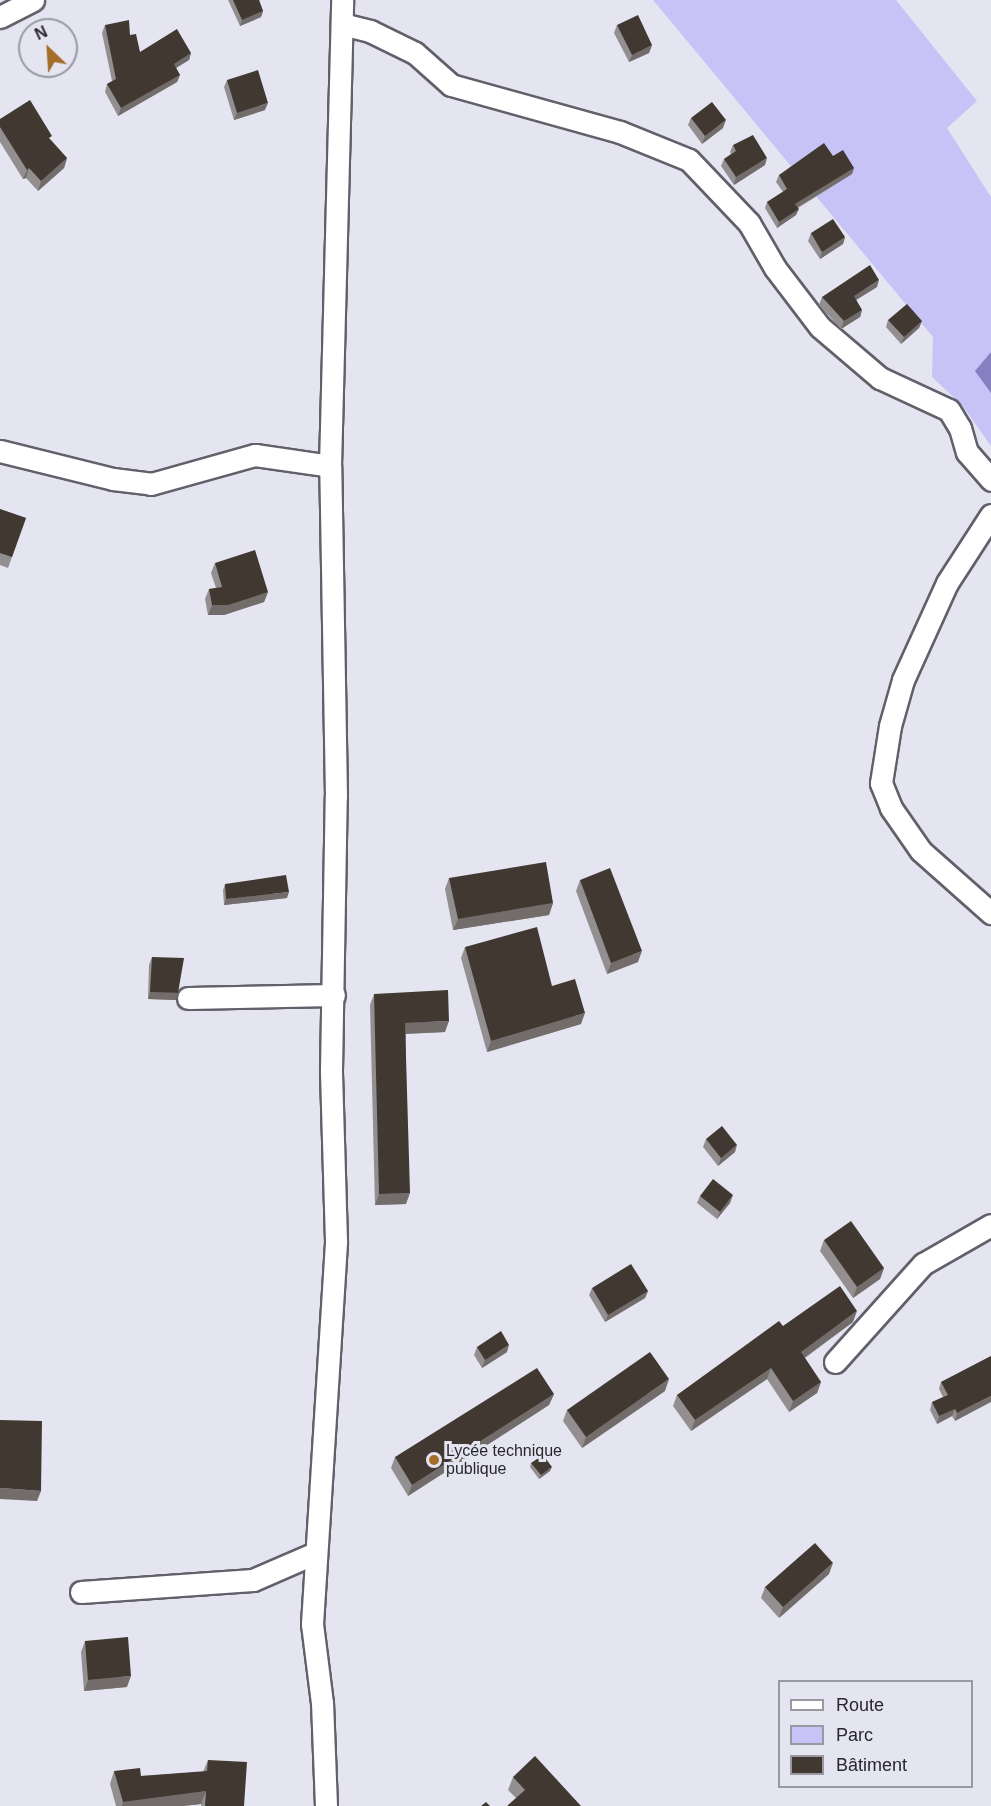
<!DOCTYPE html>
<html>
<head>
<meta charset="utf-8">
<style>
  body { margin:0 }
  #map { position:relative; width:991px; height:1806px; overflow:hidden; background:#e5e5f1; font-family:Helvetica,sans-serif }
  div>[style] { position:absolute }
  .green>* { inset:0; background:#c7c3f7 }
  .water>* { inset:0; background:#867fc1 }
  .roads { filter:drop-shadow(2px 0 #61606b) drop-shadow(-2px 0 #61606b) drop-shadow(0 2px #61606b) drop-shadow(0 -2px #61606b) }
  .street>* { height:21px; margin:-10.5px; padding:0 10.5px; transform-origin:10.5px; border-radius:10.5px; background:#fff }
  .wall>* { inset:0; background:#938f91 }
  .shaded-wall>* { inset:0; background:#726d6b }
  .building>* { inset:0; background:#413931 }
  .dots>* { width:16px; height:16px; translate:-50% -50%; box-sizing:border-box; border:3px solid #e5e5f1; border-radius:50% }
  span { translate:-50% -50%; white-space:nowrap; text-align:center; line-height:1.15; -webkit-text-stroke:6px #e5e5f1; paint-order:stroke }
  .poi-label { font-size:16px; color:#27272c }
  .left { translate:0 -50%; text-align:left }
  .legend { position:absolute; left:778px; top:1680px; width:195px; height:108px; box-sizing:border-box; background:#e5e5f1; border:2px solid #9999a2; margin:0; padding:8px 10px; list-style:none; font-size:18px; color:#27272c }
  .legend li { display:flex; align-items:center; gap:12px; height:30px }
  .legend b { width:30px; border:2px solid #9999a2 }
  .north { position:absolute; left:18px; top:18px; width:60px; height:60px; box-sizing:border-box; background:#e5e5f1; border:2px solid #9999a2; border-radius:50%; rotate:335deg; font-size:16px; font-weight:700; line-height:24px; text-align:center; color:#27272c }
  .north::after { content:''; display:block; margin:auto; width:21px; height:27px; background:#a56d2a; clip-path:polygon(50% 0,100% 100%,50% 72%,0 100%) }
</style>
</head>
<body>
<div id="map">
  <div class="green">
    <div style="clip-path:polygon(653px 0,896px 0,977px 101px,947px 128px,991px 197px,991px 446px,962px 405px,932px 377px,933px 337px)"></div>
  </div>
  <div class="water">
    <div style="clip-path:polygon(991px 352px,991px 393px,975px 371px)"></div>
  </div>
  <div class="roads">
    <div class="street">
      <div style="left:0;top:17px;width:37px;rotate:-27deg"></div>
      <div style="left:342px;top:24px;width:29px;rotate:14deg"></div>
      <div style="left:370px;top:31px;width:50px;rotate:26.1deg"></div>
      <div style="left:415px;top:53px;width:48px;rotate:41.6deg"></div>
      <div style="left:451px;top:85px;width:175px;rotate:15.5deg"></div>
      <div style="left:620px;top:132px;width:74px;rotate:22.1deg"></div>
      <div style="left:689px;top:160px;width:87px;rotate:46.4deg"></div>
      <div style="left:749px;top:223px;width:52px;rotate:60deg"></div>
      <div style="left:775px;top:268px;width:74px;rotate:52.7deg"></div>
      <div style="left:820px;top:327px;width:79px;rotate:40.4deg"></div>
      <div style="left:880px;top:378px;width:76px;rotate:24.9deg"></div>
      <div style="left:949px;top:410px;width:21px;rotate:59deg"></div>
      <div style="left:960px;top:428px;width:25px;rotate:74deg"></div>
      <div style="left:967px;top:452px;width:37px;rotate:49deg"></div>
      <div style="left:0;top:451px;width:116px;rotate:13.9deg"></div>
      <div style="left:113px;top:479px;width:38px;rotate:7deg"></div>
      <div style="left:151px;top:484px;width:108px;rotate:-15.6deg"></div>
      <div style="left:255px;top:455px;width:76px;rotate:8.3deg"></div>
      <div style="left:991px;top:515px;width:81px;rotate:122.9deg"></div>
      <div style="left:947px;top:583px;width:107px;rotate:114.4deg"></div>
      <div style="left:903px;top:680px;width:48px;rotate:105.8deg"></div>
      <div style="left:890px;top:726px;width:58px;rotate:99deg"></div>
      <div style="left:881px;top:783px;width:27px;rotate:68deg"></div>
      <div style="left:891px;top:808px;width:52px;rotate:55.1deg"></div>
      <div style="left:921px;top:851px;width:94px;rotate:41.5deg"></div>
      <div style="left:188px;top:998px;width:146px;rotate:-1.2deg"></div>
      <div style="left:835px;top:1362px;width:132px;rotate:-48.1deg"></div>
      <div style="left:923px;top:1264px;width:78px;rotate:-29.8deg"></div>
      <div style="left:81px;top:1592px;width:172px;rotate:-4deg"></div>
      <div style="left:253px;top:1580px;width:65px;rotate:-23.4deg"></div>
      <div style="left:326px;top:1806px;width:103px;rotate:-92.2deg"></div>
      <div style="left:322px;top:1703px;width:80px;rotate:-97.2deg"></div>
      <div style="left:312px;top:1624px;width:384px;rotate:-86.4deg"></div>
      <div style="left:336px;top:1241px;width:171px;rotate:-91.7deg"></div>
      <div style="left:331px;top:1070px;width:274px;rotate:-89deg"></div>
      <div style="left:336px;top:796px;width:330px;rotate:-91deg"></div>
      <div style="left:330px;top:466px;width:466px;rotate:-88.5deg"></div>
    </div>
  </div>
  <div class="wall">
    <div style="clip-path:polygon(228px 0,259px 0,263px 11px,261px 17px,240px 26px)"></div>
    <div style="clip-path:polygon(105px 25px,130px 35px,140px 52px,191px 53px,189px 60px,176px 68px,180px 75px,177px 82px,118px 116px,105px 92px,107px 84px,112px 81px,102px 33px)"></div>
    <div style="clip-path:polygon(617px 25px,652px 45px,649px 53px,629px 62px,614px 33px)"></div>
    <div style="clip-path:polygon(227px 80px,265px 110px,234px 120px,224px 87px)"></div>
    <div style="clip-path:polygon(691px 118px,723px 128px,702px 144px,688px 125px)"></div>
    <div style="clip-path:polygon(0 119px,51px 140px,67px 158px,64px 168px,38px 191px,26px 178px,23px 179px,0 142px)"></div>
    <div style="clip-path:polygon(733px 145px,765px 165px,734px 185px,721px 166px,724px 159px,731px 154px,730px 152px)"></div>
    <div style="clip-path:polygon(833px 156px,854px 168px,852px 174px,798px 208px,796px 215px,777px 228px,765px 208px,767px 202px,783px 192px,776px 182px,779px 175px)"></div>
    <div style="clip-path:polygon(811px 233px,845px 237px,843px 244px,820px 259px,808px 241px)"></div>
    <div style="clip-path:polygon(877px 287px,856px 300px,862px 310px,860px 317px,841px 329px,819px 305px,822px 297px)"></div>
    <div style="clip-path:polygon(888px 320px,922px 321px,919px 328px,901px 344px,886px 327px)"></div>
    <div style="clip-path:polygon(0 509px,26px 518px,8px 568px,0 565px)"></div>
    <div style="clip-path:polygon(215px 563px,268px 592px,264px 602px,224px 615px,208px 615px,205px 599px,209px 589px,216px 588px,211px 573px)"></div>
    <div style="clip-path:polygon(449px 878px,553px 903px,549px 915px,453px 930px,445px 889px)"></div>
    <div style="clip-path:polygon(580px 880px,638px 962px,607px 974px,576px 891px)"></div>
    <div style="clip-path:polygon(225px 884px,287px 898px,224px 905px,223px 890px)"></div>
    <div style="clip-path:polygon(465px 947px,552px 986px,581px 1024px,487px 1052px,461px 958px)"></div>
    <div style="clip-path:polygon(152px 957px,176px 1000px,148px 999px,149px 965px)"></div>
    <div style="clip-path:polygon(374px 994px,445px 1032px,406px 1034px,406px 1204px,375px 1205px,370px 1005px)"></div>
    <div style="clip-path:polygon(706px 1139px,735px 1152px,718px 1166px,703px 1147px)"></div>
    <div style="clip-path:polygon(700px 1196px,730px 1203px,717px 1219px,697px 1203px)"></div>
    <div style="clip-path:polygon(824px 1240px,884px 1268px,880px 1279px,853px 1298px,820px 1251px)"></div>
    <div style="clip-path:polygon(592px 1288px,648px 1291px,645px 1298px,605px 1322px,589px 1295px)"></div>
    <div style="clip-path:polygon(853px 1322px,805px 1358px,821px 1382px,817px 1393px,789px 1412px,767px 1379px,691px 1431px,673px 1406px,677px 1395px,783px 1326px)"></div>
    <div style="clip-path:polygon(477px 1347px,507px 1352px,482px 1368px,474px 1355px)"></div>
    <div style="clip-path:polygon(991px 1356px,955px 1421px,952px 1416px,937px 1424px,930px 1410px,932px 1402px,943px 1397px,939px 1389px,941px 1382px)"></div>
    <div style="clip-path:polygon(665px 1391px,582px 1448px,563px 1421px,567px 1410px)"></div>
    <div style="clip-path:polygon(554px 1394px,549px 1405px,408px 1496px,391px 1468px,395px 1457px)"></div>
    <div style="clip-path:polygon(531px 1463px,550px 1471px,539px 1479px,530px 1467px)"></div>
    <div style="clip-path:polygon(829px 1574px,779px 1618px,761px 1598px,765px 1587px)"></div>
    <div style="clip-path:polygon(85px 1641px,127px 1687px,84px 1691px,81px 1652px)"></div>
    <div style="clip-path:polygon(208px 1760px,244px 1806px,201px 1806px,201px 1804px,183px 1806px,116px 1806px,110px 1784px,114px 1771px,141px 1776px,203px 1772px)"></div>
    <div style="clip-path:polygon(513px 1777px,581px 1806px,516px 1798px,508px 1790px)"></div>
  </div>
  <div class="shaded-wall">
    <div style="clip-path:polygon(263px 11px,261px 17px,240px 26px,242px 20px)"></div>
    <div style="clip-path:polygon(652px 45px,649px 53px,629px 62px,632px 55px)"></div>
    <div style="clip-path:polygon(191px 53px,189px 60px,171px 71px,174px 64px)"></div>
    <div style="clip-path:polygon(180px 75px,177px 82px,118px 116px,121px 108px)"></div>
    <div style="clip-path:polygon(268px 103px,265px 110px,234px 120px,237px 113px)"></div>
    <div style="clip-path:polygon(726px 120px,723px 128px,702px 144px,705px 136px)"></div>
    <div style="clip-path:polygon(67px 158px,64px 168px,38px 191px,41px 181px)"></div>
    <div style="clip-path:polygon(767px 158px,765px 165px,734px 185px,736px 177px)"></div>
    <div style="clip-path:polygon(29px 168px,26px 178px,23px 179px,27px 170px)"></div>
    <div style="clip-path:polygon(854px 168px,852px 174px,793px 210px,795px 204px)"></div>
    <div style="clip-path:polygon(799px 209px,796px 215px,777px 228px,779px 222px)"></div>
    <div style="clip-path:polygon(845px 237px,843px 244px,820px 259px,822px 252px)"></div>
    <div style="clip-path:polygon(879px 280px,877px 287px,851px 303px,854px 296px)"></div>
    <div style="clip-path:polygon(862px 310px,860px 317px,841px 329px,844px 321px)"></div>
    <div style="clip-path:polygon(922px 321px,919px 328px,901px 344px,904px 337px)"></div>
    <div style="clip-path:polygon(268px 592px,264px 602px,224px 615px,208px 615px,212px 605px)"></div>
    <div style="clip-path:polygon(289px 892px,287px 898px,224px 905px,226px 899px)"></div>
    <div style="clip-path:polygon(553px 903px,549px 915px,453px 930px,458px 919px)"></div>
    <div style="clip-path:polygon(642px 951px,638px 962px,607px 974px,611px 963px)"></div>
    <div style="clip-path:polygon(150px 992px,178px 993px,176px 1000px,148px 999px)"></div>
    <div style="clip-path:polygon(585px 1013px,581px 1024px,487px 1052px,491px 1041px)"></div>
    <div style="clip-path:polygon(449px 1021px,445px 1032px,401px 1034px,405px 1023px)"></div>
    <div style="clip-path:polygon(737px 1145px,735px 1152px,718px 1166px,721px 1158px)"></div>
    <div style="clip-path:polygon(410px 1193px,406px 1204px,375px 1205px,379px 1194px)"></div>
    <div style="clip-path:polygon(733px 1195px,730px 1203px,717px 1219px,720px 1212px)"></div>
    <div style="clip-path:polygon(884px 1268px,880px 1279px,853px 1298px,857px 1287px)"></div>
    <div style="clip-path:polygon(648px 1291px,645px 1298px,605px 1322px,608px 1315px)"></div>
    <div style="clip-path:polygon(857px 1311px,853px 1322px,797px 1363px,801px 1352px)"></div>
    <div style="clip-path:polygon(509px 1345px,507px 1352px,482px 1368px,485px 1360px)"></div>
    <div style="clip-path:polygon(771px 1368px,767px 1379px,691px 1431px,695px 1420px)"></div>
    <div style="clip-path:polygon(669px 1379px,665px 1391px,582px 1448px,586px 1437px)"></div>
    <div style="clip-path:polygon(821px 1382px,817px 1393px,789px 1412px,793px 1401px)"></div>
    <div style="clip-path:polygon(554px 1394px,549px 1405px,408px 1496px,412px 1485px)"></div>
    <div style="clip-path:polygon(991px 1396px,991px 1402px,955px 1421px,957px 1413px)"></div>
    <div style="clip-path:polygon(955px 1409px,952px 1416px,937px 1424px,939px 1416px)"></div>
    <div style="clip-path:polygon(552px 1467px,550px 1471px,539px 1479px,541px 1475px)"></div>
    <div style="clip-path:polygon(0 1488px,41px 1491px,37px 1501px,0 1499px)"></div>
    <div style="clip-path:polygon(833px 1563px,829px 1574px,779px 1618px,783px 1607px)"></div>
    <div style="clip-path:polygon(131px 1676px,127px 1687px,84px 1691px,88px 1680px)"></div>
    <div style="clip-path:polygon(206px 1791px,201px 1804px,183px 1806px,122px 1806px,123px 1802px)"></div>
  </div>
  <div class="building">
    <div style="clip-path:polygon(233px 0,259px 0,263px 11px,242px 20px)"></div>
    <div style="clip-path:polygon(638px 15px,652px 45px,632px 55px,617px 25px)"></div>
    <div style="clip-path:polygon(129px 20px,130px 35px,136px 34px,140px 52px,177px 29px,191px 53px,174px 64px,180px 75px,121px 108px,107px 84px,116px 79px,105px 25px)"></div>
    <div style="clip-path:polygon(258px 70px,268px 103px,237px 113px,227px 80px)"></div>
    <div style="clip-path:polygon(30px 100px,52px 136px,49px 138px,67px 158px,41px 181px,29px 168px,27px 170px,0 127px,0 119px)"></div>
    <div style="clip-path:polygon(712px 102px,726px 120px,705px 136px,691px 118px)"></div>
    <div style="clip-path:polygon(753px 135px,767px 158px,736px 177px,724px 159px,736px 151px,733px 145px)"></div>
    <div style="clip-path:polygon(824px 143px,833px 156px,843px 150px,854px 168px,795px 204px,799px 209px,779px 222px,767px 202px,787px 189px,779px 175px)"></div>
    <div style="clip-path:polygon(833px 219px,845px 237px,822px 252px,811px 233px)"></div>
    <div style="clip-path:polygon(870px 265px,879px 280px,854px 296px,862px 310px,844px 321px,822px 297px)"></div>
    <div style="clip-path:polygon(907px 304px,922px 321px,904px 337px,888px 320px)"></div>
    <div style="clip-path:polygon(0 509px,26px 518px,12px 557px,0 553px)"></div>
    <div style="clip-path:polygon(255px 550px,268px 592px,228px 605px,212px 605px,209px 589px,222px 587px,215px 563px)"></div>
    <div style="clip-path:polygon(546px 862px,553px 903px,458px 919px,449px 878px)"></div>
    <div style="clip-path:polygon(610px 868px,642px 951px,611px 963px,580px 880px)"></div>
    <div style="clip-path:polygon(286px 875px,289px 892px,226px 899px,225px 884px)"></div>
    <div style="clip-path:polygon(537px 927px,552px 986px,575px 979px,585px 1013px,491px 1041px,465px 947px)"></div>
    <div style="clip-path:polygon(152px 957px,184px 958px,178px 993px,150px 992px)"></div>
    <div style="clip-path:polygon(448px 990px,449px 1021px,405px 1023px,410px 1193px,379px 1194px,374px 994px)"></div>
    <div style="clip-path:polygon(722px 1126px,737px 1145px,721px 1158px,706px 1139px)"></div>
    <div style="clip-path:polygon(713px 1179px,733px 1195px,720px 1212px,700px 1196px)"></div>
    <div style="clip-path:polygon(851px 1221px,884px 1268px,857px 1287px,824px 1240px)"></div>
    <div style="clip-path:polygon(631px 1264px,648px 1291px,608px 1315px,592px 1288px)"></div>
    <div style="clip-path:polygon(840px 1286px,857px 1311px,801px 1352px,821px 1382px,793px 1401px,771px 1368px,695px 1420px,677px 1395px,779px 1321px,783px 1326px)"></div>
    <div style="clip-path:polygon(501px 1331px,509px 1345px,485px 1360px,477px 1347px)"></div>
    <div style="clip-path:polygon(650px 1352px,669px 1379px,586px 1437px,567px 1410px)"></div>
    <div style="clip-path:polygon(991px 1356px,991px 1396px,957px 1413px,955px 1409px,939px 1416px,932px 1402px,948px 1395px,941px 1382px)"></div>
    <div style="clip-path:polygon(537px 1368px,554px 1394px,412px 1485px,395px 1457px)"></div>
    <div style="clip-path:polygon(0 1420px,42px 1421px,41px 1491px,0 1488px)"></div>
    <div style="clip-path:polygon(543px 1455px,552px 1467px,541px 1475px,531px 1463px)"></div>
    <div style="clip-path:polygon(815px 1543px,833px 1563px,783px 1607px,765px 1587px)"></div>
    <div style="clip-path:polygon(128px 1637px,131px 1676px,88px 1680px,85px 1641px)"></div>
    <div style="clip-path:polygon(535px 1756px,581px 1806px,507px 1806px,525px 1790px,513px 1777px)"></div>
    <div style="clip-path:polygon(208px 1760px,247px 1762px,244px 1806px,205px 1806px,206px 1791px,123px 1802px,114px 1771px,140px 1768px,141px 1776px,207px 1771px)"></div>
    <div style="clip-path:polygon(486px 1802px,490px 1806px,481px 1806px)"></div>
  </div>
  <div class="dots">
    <div style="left:434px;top:1460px;background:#a56d2a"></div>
  </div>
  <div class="poi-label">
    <span class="left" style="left:446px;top:1460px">Lycée technique<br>publique</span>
  </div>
  <ul class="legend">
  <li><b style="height:8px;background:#fff"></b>Route</li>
  <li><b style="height:16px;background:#c7c3f7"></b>Parc</li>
  <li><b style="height:16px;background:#413931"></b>Bâtiment</li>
  </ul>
  <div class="north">N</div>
</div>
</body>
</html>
